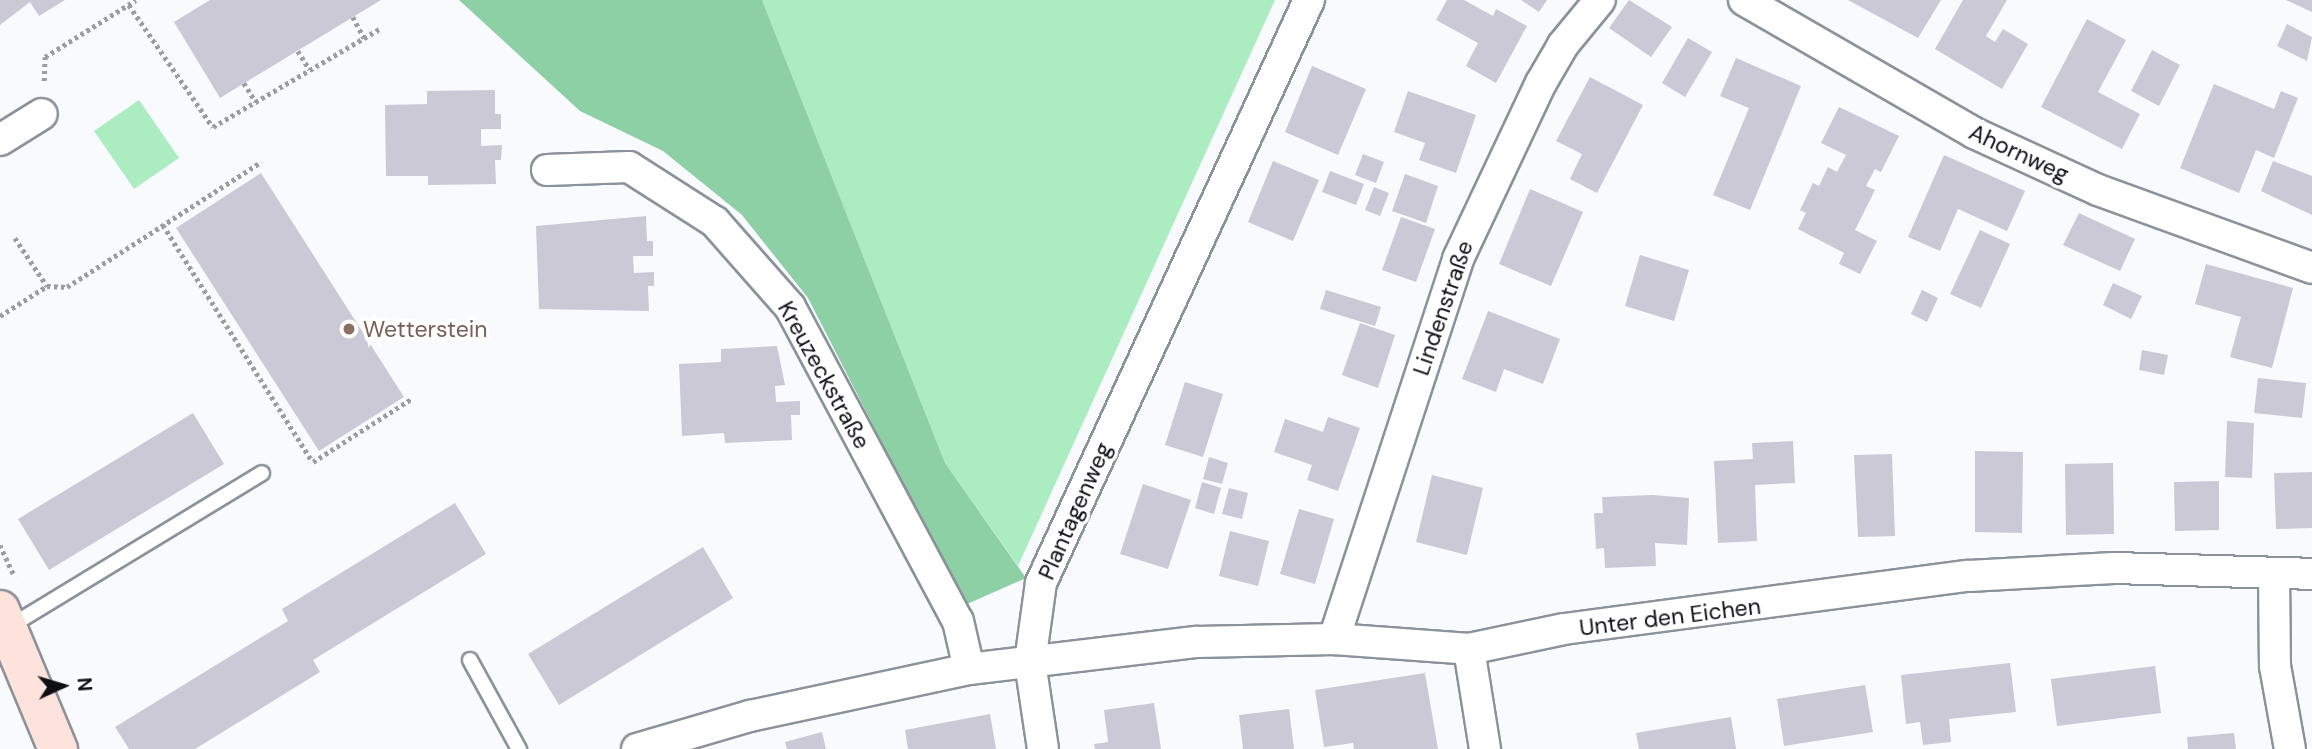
<!DOCTYPE html>
<html>
<head>
<meta charset="utf-8">
<style>
  body { margin:0 }
  #map { position:relative; width:2312px; height:749px; overflow:hidden; background:#f8fafe; font-family:"DM Sans",sans-serif }
  div>[style] { position:absolute }
  .green>* { inset:0; background:#abecc1 }
  .forest>* { inset:0; background:#8dd0a5 }
  .building>* { inset:0; background:#cbc9d5 }
  .path>* { height:4.5px; margin-top:-2.25px; transform-origin:0; background:repeating-linear-gradient(90deg,#9b9da1 0 3.5px,transparent 0 7px) }
  .roads { filter:drop-shadow(2px 0 #8c929b) drop-shadow(-2px 0 #8c929b) drop-shadow(0 2px #8c929b) drop-shadow(0 -2px #8c929b) }
  .lane>* { height:14px; margin:-7px; padding:0 7px; transform-origin:7px; border-radius:7px; background:#fff }
  .street>* { height:30px; margin:-15px; padding:0 15px; transform-origin:15px; border-radius:15px; background:#fff }
  .secondary>* { height:38px; margin:-19px; padding:0 19px; transform-origin:19px; border-radius:19px; background:#fee2dc }
  .dots>* { width:19px; height:19px; translate:-50% -50%; box-sizing:border-box; border:4px solid #fff; border-radius:50% }
  span { translate:-50% -50%; white-space:nowrap; text-align:center; line-height:1.15; -webkit-text-stroke:7px #fff; paint-order:stroke }
  .street-label { font-size:23px; color:#0e1014 }
  .education-label { font-size:23px; color:#785e54 }
  .left { translate:0 -50%; text-align:left }
  .north { position:absolute; left:28px; top:651px; width:70px; height:70px; -webkit-text-stroke:5px #fff; paint-order:stroke; rotate:86deg; font-size:19px; font-weight:700; line-height:28px; text-align:center; color:#0e1014 }
  .north::after { content:''; display:block; margin:auto; width:24px; height:32px; background:#0e1014; clip-path:polygon(50% 0,100% 100%,50% 72%,0 100%) }
</style>
</head>
<body>
<div id="map">
  <div class="green">
    <div style="clip-path:polygon(762px 0,1275px 0,1018px 566px,945px 463px)"></div>
    <div style="clip-path:polygon(139px 100px,179px 158px,134px 189px,94px 131px)"></div>
  </div>
  <div class="forest">
    <div style="clip-path:polygon(459px 0,762px 0,945px 463px,1026px 578px,965px 605px,808px 298px,742px 215px,663px 151px,580px 111px)"></div>
  </div>
  <div class="building">
    <div style="clip-path:polygon(0 0,65px 0,39px 16px,30px 2px,0 25px)"></div>
    <div style="clip-path:polygon(210px 0,381px 0,220px 98px,174px 22px)"></div>
    <div style="clip-path:polygon(1447px 0,1464px 0,1493px 16px,1496px 9px,1527px 26px,1496px 83px,1466px 66px,1478px 43px,1436px 20px)"></div>
    <div style="clip-path:polygon(1521px 0,1547px 0,1539px 12px)"></div>
    <div style="clip-path:polygon(1629px 0,1672px 27px,1651px 57px,1609px 28px)"></div>
    <div style="clip-path:polygon(1848px 0,1941px 0,1918px 38px)"></div>
    <div style="clip-path:polygon(1963px 0,2007px 0,1986px 36px,1995px 42px,2003px 29px,2028px 44px,2002px 89px,1935px 49px)"></div>
    <div style="clip-path:polygon(2286px 0,2312px 0,2312px 12px)"></div>
    <div style="clip-path:polygon(2087px 19px,2126px 40px,2098px 92px,2140px 114px,2122px 149px,2041px 107px)"></div>
    <div style="clip-path:polygon(2287px 24px,2312px 37px,2307px 61px,2277px 46px)"></div>
    <div style="clip-path:polygon(1688px 38px,1712px 52px,1685px 97px,1662px 83px)"></div>
    <div style="clip-path:polygon(2152px 50px,2180px 65px,2159px 106px,2131px 91px)"></div>
    <div style="clip-path:polygon(1736px 58px,1801px 86px,1750px 210px,1713px 195px,1749px 108px,1720px 96px)"></div>
    <div style="clip-path:polygon(1312px 66px,1366px 89px,1338px 155px,1285px 132px)"></div>
    <div style="clip-path:polygon(1590px 77px,1643px 105px,1597px 193px,1570px 179px,1582px 154px,1556px 141px)"></div>
    <div style="clip-path:polygon(2214px 84px,2274px 109px,2281px 91px,2298px 98px,2274px 158px,2256px 150px,2239px 193px,2180px 168px)"></div>
    <div style="clip-path:polygon(495px 90px,495px 114px,501px 114px,501px 129px,481px 129px,481px 146px,502px 145px,501px 160px,495px 160px,496px 184px,428px 185px,428px 176px,386px 176px,385px 105px,427px 104px,427px 91px)"></div>
    <div style="clip-path:polygon(1408px 91px,1476px 115px,1456px 173px,1419px 160px,1425px 143px,1394px 132px)"></div>
    <div style="clip-path:polygon(1839px 107px,1899px 136px,1881px 172px,1875px 169px,1866px 186px,1875px 190px,1855px 230px,1877px 241px,1860px 274px,1839px 264px,1844px 253px,1798px 229px,1806px 213px,1800px 210px,1813px 183px,1819px 186px,1828px 167px,1837px 172px,1846px 155px,1821px 143px)"></div>
    <div style="clip-path:polygon(1363px 154px,1384px 162px,1376px 183px,1355px 175px)"></div>
    <div style="clip-path:polygon(1944px 155px,2025px 191px,2007px 231px,1958px 209px,1940px 251px,1908px 237px)"></div>
    <div style="clip-path:polygon(1273px 161px,1319px 180px,1293px 241px,1248px 222px)"></div>
    <div style="clip-path:polygon(2273px 161px,2312px 176px,2312px 215px,2261px 191px)"></div>
    <div style="clip-path:polygon(1330px 171px,1364px 184px,1356px 205px,1322px 192px)"></div>
    <div style="clip-path:polygon(261px 173px,404px 397px,319px 451px,176px 228px)"></div>
    <div style="clip-path:polygon(1405px 174px,1438px 186px,1426px 223px,1392px 211px)"></div>
    <div style="clip-path:polygon(1374px 187px,1389px 193px,1380px 216px,1365px 210px)"></div>
    <div style="clip-path:polygon(1530px 189px,1583px 212px,1551px 286px,1499px 264px)"></div>
    <div style="clip-path:polygon(2079px 213px,2135px 239px,2120px 271px,2063px 245px)"></div>
    <div style="clip-path:polygon(646px 216px,647px 241px,653px 241px,653px 256px,633px 256px,634px 273px,654px 272px,654px 286px,648px 286px,649px 311px,539px 309px,536px 226px)"></div>
    <div style="clip-path:polygon(1401px 217px,1435px 229px,1416px 282px,1382px 270px)"></div>
    <div style="clip-path:polygon(1980px 230px,2010px 244px,1981px 308px,1950px 294px)"></div>
    <div style="clip-path:polygon(1640px 255px,1689px 270px,1674px 321px,1625px 306px)"></div>
    <div style="clip-path:polygon(2206px 264px,2293px 288px,2272px 368px,2230px 357px,2241px 317px,2195px 304px)"></div>
    <div style="clip-path:polygon(2113px 283px,2142px 296px,2131px 319px,2103px 305px)"></div>
    <div style="clip-path:polygon(1326px 290px,1381px 307px,1375px 326px,1320px 309px)"></div>
    <div style="clip-path:polygon(1922px 290px,1938px 298px,1927px 322px,1911px 314px)"></div>
    <div style="clip-path:polygon(1488px 311px,1560px 339px,1543px 384px,1504px 369px,1496px 392px,1462px 379px)"></div>
    <div style="clip-path:polygon(1360px 323px,1395px 335px,1378px 388px,1342px 375px)"></div>
    <div style="clip-path:polygon(777px 346px,785px 385px,775px 386px,776px 402px,800px 401px,800px 415px,791px 415px,792px 440px,725px 443px,724px 433px,682px 436px,679px 364px,721px 362px,721px 349px)"></div>
    <div style="clip-path:polygon(2142px 350px,2168px 355px,2164px 375px,2139px 370px)"></div>
    <div style="clip-path:polygon(2258px 378px,2306px 383px,2302px 418px,2254px 413px)"></div>
    <div style="clip-path:polygon(1185px 382px,1223px 394px,1203px 457px,1165px 445px)"></div>
    <div style="clip-path:polygon(193px 413px,224px 464px,49px 570px,18px 519px)"></div>
    <div style="clip-path:polygon(1328px 417px,1360px 428px,1338px 491px,1307px 480px,1312px 465px,1274px 452px,1285px 419px,1323px 432px)"></div>
    <div style="clip-path:polygon(2227px 421px,2254px 423px,2252px 478px,2225px 477px)"></div>
    <div style="clip-path:polygon(1793px 441px,1795px 483px,1755px 485px,1757px 541px,1718px 543px,1714px 461px,1753px 459px,1752px 443px)"></div>
    <div style="clip-path:polygon(1975px 451px,2023px 452px,2022px 533px,1975px 532px)"></div>
    <div style="clip-path:polygon(1892px 454px,1895px 536px,1858px 537px,1854px 455px)"></div>
    <div style="clip-path:polygon(1209px 457px,1228px 463px,1222px 484px,1203px 479px)"></div>
    <div style="clip-path:polygon(2113px 463px,2114px 534px,2066px 535px,2065px 464px)"></div>
    <div style="clip-path:polygon(2312px 472px,2312px 528px,2276px 529px,2274px 473px)"></div>
    <div style="clip-path:polygon(1432px 475px,1483px 488px,1467px 555px,1416px 542px)"></div>
    <div style="clip-path:polygon(2219px 481px,2219px 530px,2175px 531px,2174px 482px)"></div>
    <div style="clip-path:polygon(1202px 482px,1221px 488px,1214px 514px,1195px 508px)"></div>
    <div style="clip-path:polygon(1143px 484px,1191px 500px,1168px 569px,1120px 554px)"></div>
    <div style="clip-path:polygon(1229px 488px,1248px 493px,1242px 519px,1222px 514px)"></div>
    <div style="clip-path:polygon(1653px 495px,1689px 498px,1687px 545px,1655px 543px,1656px 566px,1605px 568px,1604px 548px,1596px 549px,1594px 513px,1603px 513px,1602px 497px)"></div>
    <div style="clip-path:polygon(455px 503px,486px 554px,313px 660px,320px 672px,195px 749px,129px 749px,115px 727px,288px 621px,282px 609px)"></div>
    <div style="clip-path:polygon(1299px 509px,1334px 519px,1315px 584px,1280px 574px)"></div>
    <div style="clip-path:polygon(1230px 531px,1269px 541px,1258px 586px,1219px 576px)"></div>
    <div style="clip-path:polygon(703px 547px,733px 598px,559px 705px,528px 654px)"></div>
    <div style="clip-path:polygon(2010px 663px,2016px 712px,1949px 719px,1951px 742px,1923px 745px,1920px 722px,1906px 724px,1901px 675px)"></div>
    <div style="clip-path:polygon(2155px 666px,2161px 713px,2057px 726px,2051px 679px)"></div>
    <div style="clip-path:polygon(1425px 673px,1438px 749px,1354px 749px,1353px 743px,1324px 747px,1315px 690px)"></div>
    <div style="clip-path:polygon(1865px 685px,1873px 732px,1784px 746px,1777px 699px)"></div>
    <div style="clip-path:polygon(1154px 703px,1161px 749px,1095px 749px,1094px 744px,1108px 742px,1104px 710px)"></div>
    <div style="clip-path:polygon(1289px 709px,1294px 749px,1243px 749px,1239px 715px)"></div>
    <div style="clip-path:polygon(990px 714px,996px 749px,908px 749px,905px 730px)"></div>
    <div style="clip-path:polygon(1731px 717px,1736px 749px,1639px 749px,1636px 733px)"></div>
    <div style="clip-path:polygon(822px 732px,826px 749px,787px 749px,785px 742px)"></div>
    <div style="clip-path:polygon(2234px 733px,2236px 749px,2188px 749px,2187px 737px)"></div>
  </div>
  <div class="path">
    <div style="left:129px;top:5px;width:148px;rotate:55.5deg"></div>
    <div style="left:213px;top:127px;width:195px;rotate:-30.5deg"></div>
    <div style="left:353px;top:17px;width:24px;rotate:62deg"></div>
    <div style="left:298px;top:51px;width:22px;rotate:58deg"></div>
    <div style="left:44px;top:81px;width:24px;rotate:-88deg"></div>
    <div style="left:45px;top:57px;width:107px;rotate:-32.1deg"></div>
    <div style="left:244px;top:83px;width:22px;rotate:58deg"></div>
    <div style="left:163px;top:225px;width:280px;rotate:57.7deg"></div>
    <div style="left:313px;top:462px;width:117px;rotate:-32.7deg"></div>
    <div style="left:15px;top:238px;width:58px;rotate:56.3deg"></div>
    <div style="left:0;top:316px;width:56px;rotate:-32.6deg"></div>
    <div style="left:47px;top:286px;width:20px;rotate:3deg"></div>
    <div style="left:67px;top:287px;width:231px;rotate:-32.8deg"></div>
    <div style="left:0;top:545px;width:35px;rotate:65deg"></div>
  </div>
  <div class="roads">
    <div class="lane">
      <div style="left:9px;top:627px;width:296px;rotate:-31.3deg"></div>
      <div style="left:470px;top:660px;width:102px;rotate:61.2deg"></div>
    </div>
    <div class="street">
      <div style="left:1744px;top:0;width:266px;rotate:30deg"></div>
      <div style="left:1974px;top:133px;width:136px;rotate:24.7deg"></div>
      <div style="left:2098px;top:190px;width:228px;rotate:20deg"></div>
      <div style="left:0;top:140px;width:49px;rotate:-31.8deg"></div>
      <div style="left:547px;top:170px;width:82px;rotate:-2.1deg"></div>
      <div style="left:629px;top:167px;width:102px;rotate:32.6deg"></div>
      <div style="left:715px;top:222px;width:113px;rotate:48.6deg"></div>
      <div style="left:790px;top:307px;width:356px;rotate:61.9deg"></div>
      <div style="left:958px;top:621px;width:49px;rotate:77.1deg"></div>
      <div style="left:2274px;top:573px;width:93px;rotate:89.4deg"></div>
      <div style="left:2275px;top:666px;width:84px;rotate:79.8deg"></div>
      <div style="left:1334px;top:639px;width:400px;rotate:-71.9deg"></div>
      <div style="left:1458px;top:259px;width:195px;rotate:-64.8deg"></div>
      <div style="left:1541px;top:83px;width:44px;rotate:-59.9deg"></div>
      <div style="left:1563px;top:45px;width:58px;rotate:-50.6deg"></div>
      <div style="left:1469px;top:649px;width:101px;rotate:80.9deg"></div>
      <div style="left:637px;top:749px;width:118px;rotate:-16.3deg"></div>
      <div style="left:750px;top:716px;width:224px;rotate:-12.1deg"></div>
      <div style="left:969px;top:669px;width:230px;rotate:-6.8deg"></div>
      <div style="left:1197px;top:642px;width:137px;rotate:-1.3deg"></div>
      <div style="left:1334px;top:639px;width:135px;rotate:4.2deg"></div>
      <div style="left:1469px;top:649px;width:97px;rotate:-11.9deg"></div>
      <div style="left:1564px;top:629px;width:408px;rotate:-7.5deg"></div>
      <div style="left:1969px;top:576px;width:145px;rotate:-3.2deg"></div>
      <div style="left:2114px;top:568px;width:198px;rotate:1.7deg"></div>
      <div style="left:1043px;top:749px;width:88px;rotate:-98.5deg"></div>
      <div style="left:1030px;top:662px;width:80px;rotate:-82.1deg"></div>
      <div style="left:1041px;top:583px;width:642px;rotate:-65.31deg"></div>
    </div>
    <div class="secondary">
      <div style="left:0;top:610px;width:151px;rotate:67.4deg"></div>
    </div>
  </div>
  <div class="dots">
    <div style="left:349px;top:329px;background:#8d6e63"></div>
  </div>
  <div class="street-label">
    <span style="left:2019px;top:153px;rotate:25deg">Ahornweg</span>
    <span style="left:1443px;top:308px;rotate:-71deg">Lindenstraße</span>
    <span style="left:824px;top:375px;rotate:61deg">Kreuzeckstraße</span>
    <span style="left:1075px;top:511px;rotate:-66deg">Plantagenweg</span>
    <span style="left:1670px;top:617px;rotate:-7deg">Unter den Eichen</span>
  </div>
  <div class="education-label">
    <span class="left" style="left:363px;top:329px">Wetterstein</span>
  </div>
  <div class="north">N</div>
</div>
</body>
</html>
